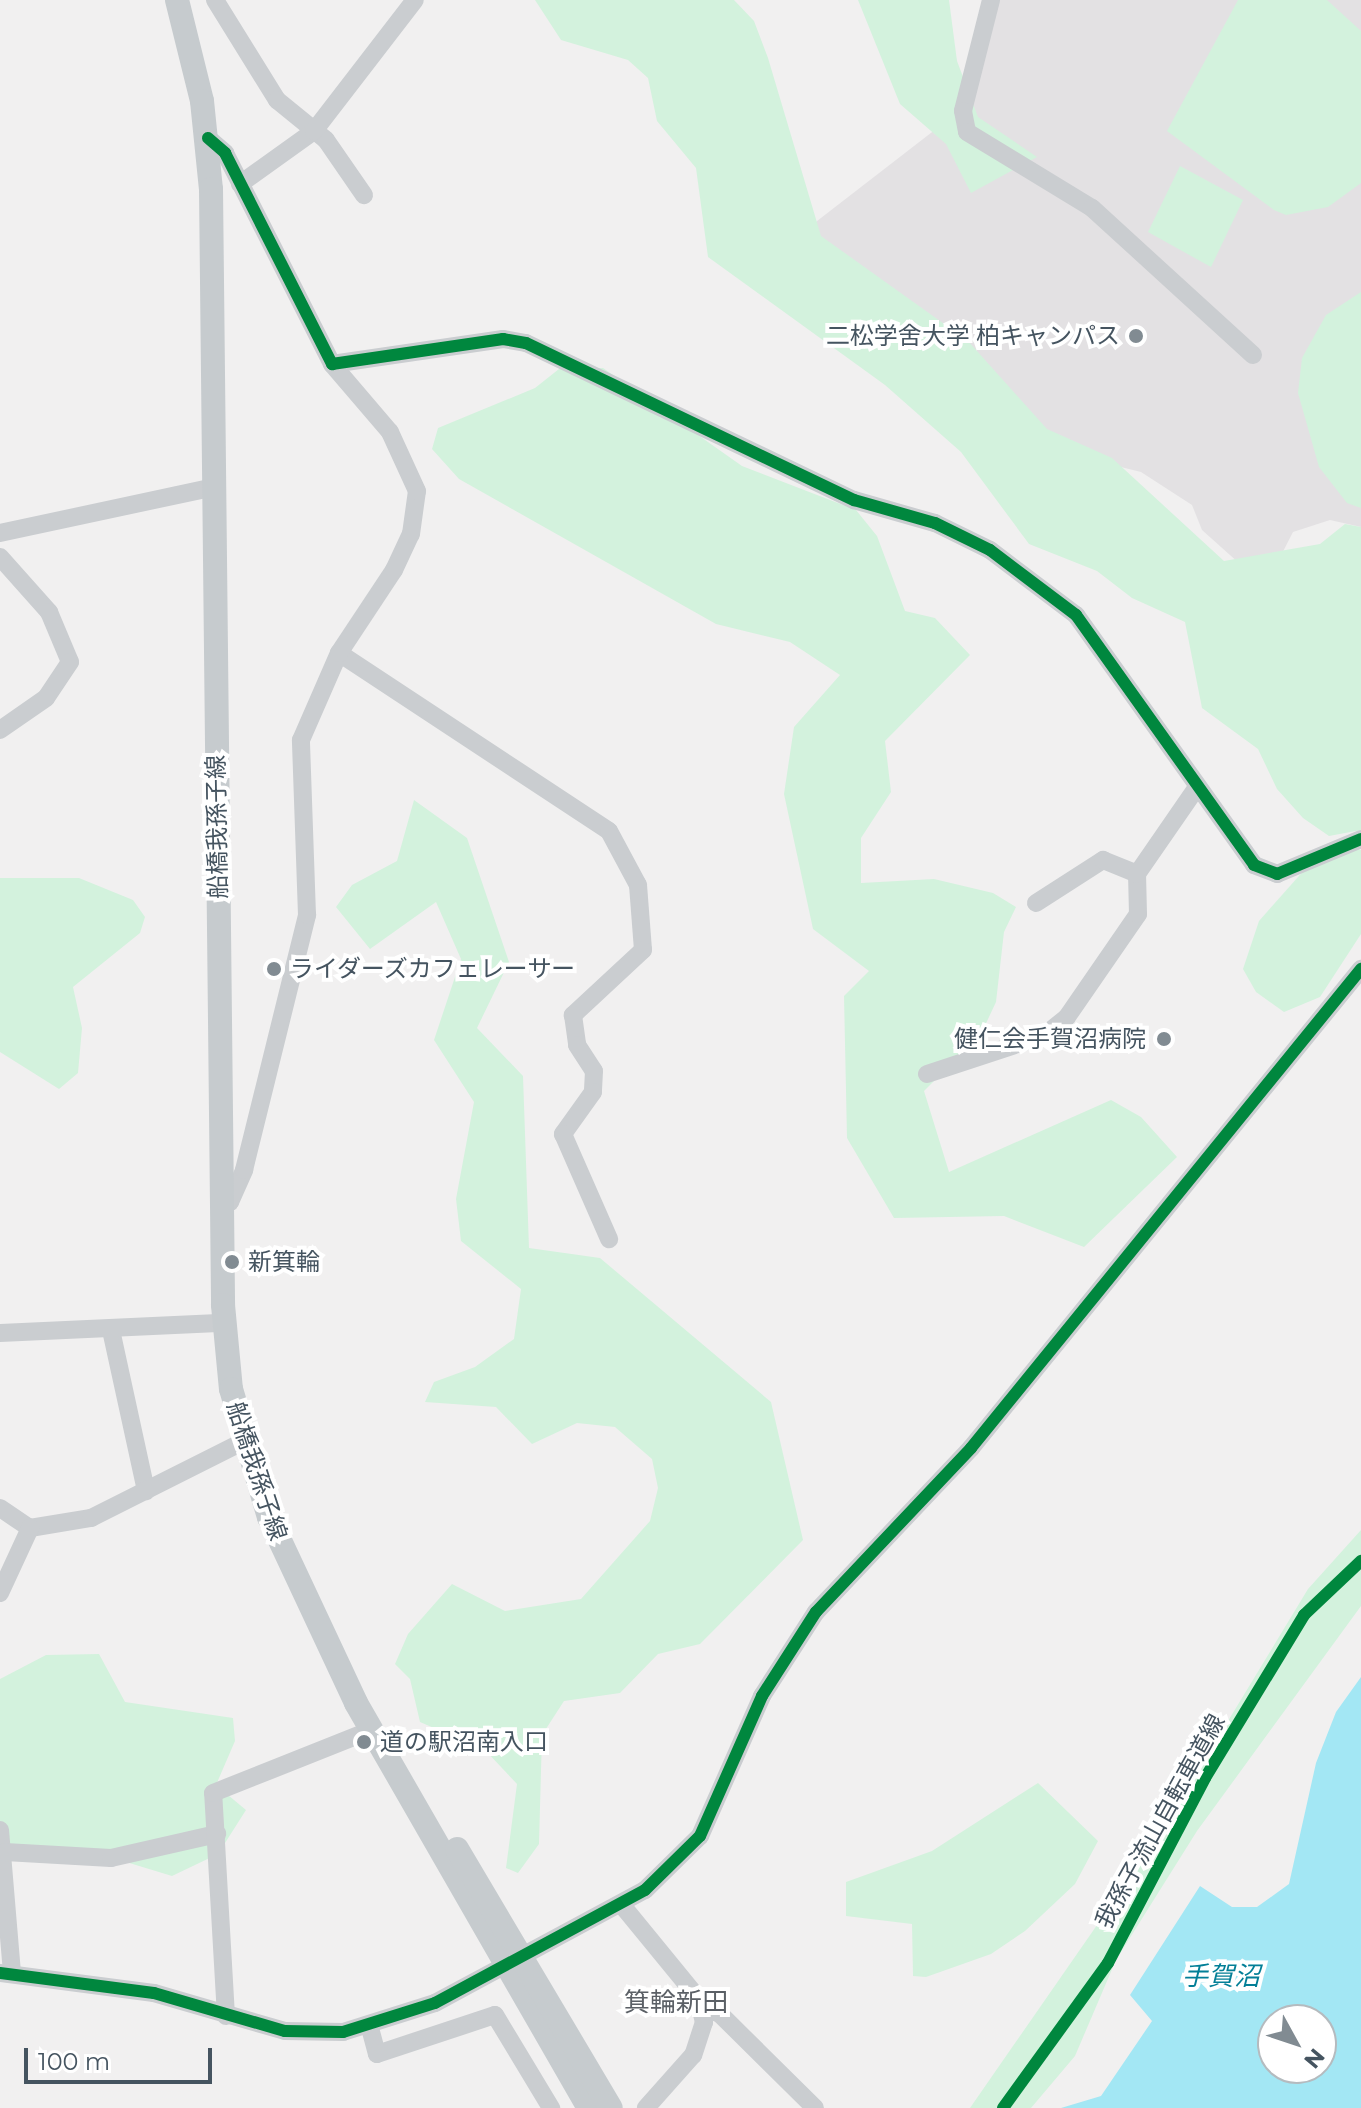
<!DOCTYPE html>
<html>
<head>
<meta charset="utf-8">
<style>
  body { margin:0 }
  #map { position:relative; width:1361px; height:2108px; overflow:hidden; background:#f1f0f0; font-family:Montserrat,"Noto Sans JP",sans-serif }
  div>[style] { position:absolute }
  .education>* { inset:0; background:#e3e1e3 }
  .green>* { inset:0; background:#d3f2dd }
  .water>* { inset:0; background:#a3e7f4 }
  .minor>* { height:18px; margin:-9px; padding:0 9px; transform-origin:9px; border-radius:9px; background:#cacdd0 }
  .major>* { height:24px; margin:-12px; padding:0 12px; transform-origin:12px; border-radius:12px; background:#c6cbce }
  .cycleway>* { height:12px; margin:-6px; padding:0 6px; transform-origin:6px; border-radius:6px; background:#00873e }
  .dots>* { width:22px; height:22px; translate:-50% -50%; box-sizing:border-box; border:4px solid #fff; border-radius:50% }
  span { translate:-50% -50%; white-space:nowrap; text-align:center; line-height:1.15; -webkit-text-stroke:8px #fff; paint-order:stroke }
  .poi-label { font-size:24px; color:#455460 }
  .right { translate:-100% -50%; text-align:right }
  .left { translate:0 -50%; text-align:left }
  .street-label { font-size:24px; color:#455460 }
  .water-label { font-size:26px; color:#037f97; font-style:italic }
  .neighbourhood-label { font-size:26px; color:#5b6066 }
  .north { position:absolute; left:1257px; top:2004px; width:80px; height:80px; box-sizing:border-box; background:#fff; border:2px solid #b5bbbf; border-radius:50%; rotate:130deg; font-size:22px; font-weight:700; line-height:32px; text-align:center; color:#455460 }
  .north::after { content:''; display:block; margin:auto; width:28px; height:36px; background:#818b92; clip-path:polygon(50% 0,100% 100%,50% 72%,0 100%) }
  .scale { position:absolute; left:24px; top:2048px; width:188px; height:36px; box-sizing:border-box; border:4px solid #455460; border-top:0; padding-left:10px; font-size:24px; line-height:28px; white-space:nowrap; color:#455460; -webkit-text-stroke:6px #fff; paint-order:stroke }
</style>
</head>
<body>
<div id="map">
  <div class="education">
    <div style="clip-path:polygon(985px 0,1361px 0,1361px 527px,1330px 520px,1293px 532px,1270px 577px,1259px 581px,1202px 530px,1192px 505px,1141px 472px,1032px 445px,808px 228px,958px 112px)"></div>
  </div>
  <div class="green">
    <div style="clip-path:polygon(535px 0,734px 0,754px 21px,768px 58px,821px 236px,968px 341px,1047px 429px,1112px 458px,1224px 561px,1320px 544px,1345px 524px,1361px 527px,1361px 830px,1329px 836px,1303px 818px,1277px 789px,1258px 749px,1202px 708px,1185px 622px,1132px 598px,1097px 571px,1029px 544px,961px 452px,885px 385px,708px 257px,696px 168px,657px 121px,648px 78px,628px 60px,561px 40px)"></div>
    <div style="clip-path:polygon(858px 0,949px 0,957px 61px,978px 117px,1037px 157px,971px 193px,946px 144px,900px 104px)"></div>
    <div style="clip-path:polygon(1238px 0,1327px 0,1361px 31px,1361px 183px,1328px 207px,1286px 215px,1274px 210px,1167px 131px)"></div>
    <div style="clip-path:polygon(1180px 166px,1243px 200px,1211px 267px,1148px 232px)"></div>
    <div style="clip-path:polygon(1361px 292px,1361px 508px,1347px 503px,1319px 467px,1298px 393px,1302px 358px,1326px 315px)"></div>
    <div style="clip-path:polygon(603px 368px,742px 466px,856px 510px,877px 536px,905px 611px,935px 618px,970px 655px,885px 741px,891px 792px,861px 838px,861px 883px,934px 879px,993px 893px,1016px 907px,1004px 932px,996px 1002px,981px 1034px,924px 1091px,949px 1172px,1111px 1100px,1141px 1117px,1177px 1157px,1084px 1247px,1004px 1216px,894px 1218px,847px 1138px,844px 996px,869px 971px,813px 929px,784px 794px,794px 727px,840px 675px,790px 642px,716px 624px,459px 479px,432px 449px,438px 428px,535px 388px,559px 369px)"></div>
    <div style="clip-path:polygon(414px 800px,467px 838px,509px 962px,477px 1028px,523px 1076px,529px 1248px,600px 1258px,771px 1402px,803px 1540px,700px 1644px,658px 1654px,620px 1693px,564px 1701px,542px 1735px,539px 1844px,518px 1873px,506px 1868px,517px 1784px,485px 1750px,420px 1722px,410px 1679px,395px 1664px,408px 1634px,452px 1584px,505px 1611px,581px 1599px,650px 1521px,658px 1488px,652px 1459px,615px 1427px,577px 1423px,532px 1444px,496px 1407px,425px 1402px,434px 1382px,475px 1367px,514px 1339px,521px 1289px,461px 1241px,456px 1199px,474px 1102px,434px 1040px,461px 959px,436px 902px,370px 949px,336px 907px,352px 885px,397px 861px)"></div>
    <div style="clip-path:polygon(1341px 846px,1361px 850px,1361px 934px,1320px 997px,1284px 1012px,1256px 992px,1243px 969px,1259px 921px,1306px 868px)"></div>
    <div style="clip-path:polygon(0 878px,79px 878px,133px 900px,145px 917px,140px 933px,73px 987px,82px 1028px,78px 1073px,59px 1089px,0 1052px)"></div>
    <div style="clip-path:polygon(1361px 1530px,1361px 1606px,1197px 1831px,1116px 1960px,1075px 2056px,1031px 2108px,970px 2108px,1154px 1843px,1308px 1589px)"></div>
    <div style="clip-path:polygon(99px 1654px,125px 1702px,233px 1718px,235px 1741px,216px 1785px,246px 1810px,218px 1854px,172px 1876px,126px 1862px,0 1852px,0 1679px,46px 1655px)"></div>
    <div style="clip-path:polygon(1038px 1783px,1098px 1841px,1075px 1884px,1025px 1931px,991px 1954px,926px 1977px,913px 1976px,912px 1924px,846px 1916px,846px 1882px,932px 1851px)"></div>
  </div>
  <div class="water">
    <div style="clip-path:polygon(evenodd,1361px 1677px,1361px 2108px,1061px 2108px,1101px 2096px,1152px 2021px,1130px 1995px,1200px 1886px,1232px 1907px,1257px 1907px,1289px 1884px,1316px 1763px,1336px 1712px,1361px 1677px,1273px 2020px,1321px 2020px,1321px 2068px,1273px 2068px,1273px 2020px)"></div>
  </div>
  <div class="minor">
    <div style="left:215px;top:0;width:118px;rotate:58.2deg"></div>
    <div style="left:277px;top:100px;width:63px;rotate:39.2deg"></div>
    <div style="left:326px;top:140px;width:67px;rotate:55.4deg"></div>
    <div style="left:991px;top:0;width:114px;rotate:104.2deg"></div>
    <div style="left:963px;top:111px;width:21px;rotate:79deg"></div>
    <div style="left:967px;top:132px;width:146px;rotate:31.3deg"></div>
    <div style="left:1092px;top:208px;width:218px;rotate:42.4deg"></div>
    <div style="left:208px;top:138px;width:23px;rotate:41deg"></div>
    <div style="left:225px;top:153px;width:237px;rotate:63.1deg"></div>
    <div style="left:332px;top:364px;width:173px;rotate:-8.3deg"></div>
    <div style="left:503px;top:339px;width:23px;rotate:10deg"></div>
    <div style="left:526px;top:343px;width:364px;rotate:25.6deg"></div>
    <div style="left:854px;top:500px;width:84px;rotate:15.9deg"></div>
    <div style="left:935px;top:523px;width:61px;rotate:26.1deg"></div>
    <div style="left:990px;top:550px;width:108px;rotate:37.1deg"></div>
    <div style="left:1076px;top:615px;width:307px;rotate:54.5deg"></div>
    <div style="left:1254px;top:865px;width:25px;rotate:21deg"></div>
    <div style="left:1277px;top:874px;width:91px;rotate:-22.6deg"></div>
    <div style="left:240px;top:184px;width:91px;rotate:-35.6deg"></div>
    <div style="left:314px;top:131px;width:165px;rotate:-52.4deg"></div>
    <div style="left:0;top:533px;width:219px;rotate:-12.1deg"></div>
    <div style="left:0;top:557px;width:74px;rotate:48.3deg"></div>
    <div style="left:49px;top:612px;width:54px;rotate:67.2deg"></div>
    <div style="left:70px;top:662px;width:43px;rotate:123.7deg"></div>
    <div style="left:46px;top:698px;width:56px;rotate:145.2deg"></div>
    <div style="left:339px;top:653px;width:323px;rotate:33.4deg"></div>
    <div style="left:609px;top:831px;width:61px;rotate:61.8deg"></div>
    <div style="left:638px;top:885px;width:65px;rotate:85.6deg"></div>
    <div style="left:643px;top:950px;width:96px;rotate:137.1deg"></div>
    <div style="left:573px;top:1015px;width:30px;rotate:82deg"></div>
    <div style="left:577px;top:1045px;width:31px;rotate:57deg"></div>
    <div style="left:594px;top:1071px;width:21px;rotate:93deg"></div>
    <div style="left:593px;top:1092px;width:52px;rotate:125.5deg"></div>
    <div style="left:563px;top:1134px;width:115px;rotate:66.3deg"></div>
    <div style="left:1036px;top:903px;width:80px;rotate:-32.7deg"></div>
    <div style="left:1103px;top:860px;width:37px;rotate:22deg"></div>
    <div style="left:927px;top:1074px;width:124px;rotate:-18.3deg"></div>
    <div style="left:1045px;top:1035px;width:28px;rotate:-39deg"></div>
    <div style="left:1067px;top:1017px;width:125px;rotate:-55.4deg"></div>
    <div style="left:1138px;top:914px;width:40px;rotate:-91.4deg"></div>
    <div style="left:1137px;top:874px;width:102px;rotate:-55.4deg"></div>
    <div style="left:221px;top:1202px;width:9px"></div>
    <div style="left:230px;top:1202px;width:35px;rotate:-66deg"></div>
    <div style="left:244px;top:1170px;width:263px;rotate:-76.1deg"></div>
    <div style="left:307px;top:915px;width:175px;rotate:-92deg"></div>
    <div style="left:301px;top:740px;width:95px;rotate:-66.4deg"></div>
    <div style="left:339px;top:653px;width:100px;rotate:-56.5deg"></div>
    <div style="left:394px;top:570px;width:40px;rotate:-65deg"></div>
    <div style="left:411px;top:534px;width:43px;rotate:-82.1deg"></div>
    <div style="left:417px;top:491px;width:65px;rotate:-114.6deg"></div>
    <div style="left:390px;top:432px;width:89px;rotate:-130.5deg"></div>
    <div style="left:111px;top:1330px;width:165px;rotate:77.7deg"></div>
    <div style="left:0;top:1333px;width:224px;rotate:-2.6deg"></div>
    <div style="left:0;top:1508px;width:36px;rotate:34deg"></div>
    <div style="left:30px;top:1528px;width:62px;rotate:-9.3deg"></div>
    <div style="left:91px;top:1518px;width:171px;rotate:-26.7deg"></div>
    <div style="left:0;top:1593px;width:72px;rotate:-65.2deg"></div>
    <div style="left:0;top:1830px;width:144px;rotate:85.2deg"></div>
    <div style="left:5px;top:1852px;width:106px;rotate:3.2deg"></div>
    <div style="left:111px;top:1858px;width:109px;rotate:-12.8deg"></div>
    <div style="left:621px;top:1904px;width:122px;rotate:50.7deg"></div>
    <div style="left:698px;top:1998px;width:25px;rotate:76deg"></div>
    <div style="left:704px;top:2022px;width:35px;rotate:108deg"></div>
    <div style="left:693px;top:2055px;width:71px;rotate:131.6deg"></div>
    <div style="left:0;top:1973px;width:155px;rotate:7.4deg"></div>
    <div style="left:154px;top:1993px;width:136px;rotate:16.2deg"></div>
    <div style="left:285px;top:2031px;width:58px;rotate:1deg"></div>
    <div style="left:343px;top:2032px;width:96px;rotate:-17.5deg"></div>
    <div style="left:435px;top:2003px;width:238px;rotate:-28.3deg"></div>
    <div style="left:645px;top:1890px;width:77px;rotate:-44.5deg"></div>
    <div style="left:700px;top:1836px;width:153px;rotate:-66.1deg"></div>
    <div style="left:762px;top:1696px;width:100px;rotate:-57.3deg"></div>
    <div style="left:816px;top:1612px;width:226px;rotate:-46.6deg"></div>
    <div style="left:971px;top:1448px;width:618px;rotate:-50.85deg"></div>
    <div style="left:701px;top:2009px;width:18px;rotate:13deg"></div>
    <div style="left:719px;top:2013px;width:135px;rotate:44.7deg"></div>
    <div style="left:226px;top:2016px;width:223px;rotate:-93.3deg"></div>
    <div style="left:213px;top:1793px;width:170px;rotate:-21.7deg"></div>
    <div style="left:370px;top:2028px;width:27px;rotate:75deg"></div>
    <div style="left:377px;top:2054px;width:124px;rotate:-18.3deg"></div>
    <div style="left:495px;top:2015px;width:109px;rotate:58.9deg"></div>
  </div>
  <div class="major">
    <div style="left:177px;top:0;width:104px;rotate:76.1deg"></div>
    <div style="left:202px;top:101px;width:88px;rotate:84.2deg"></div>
    <div style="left:211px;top:189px;width:1116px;rotate:89.38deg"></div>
    <div style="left:223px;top:1305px;width:84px;rotate:84.6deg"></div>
    <div style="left:231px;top:1389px;width:134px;rotate:73.5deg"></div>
    <div style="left:269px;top:1517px;width:205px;rotate:64.9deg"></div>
    <div style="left:356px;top:1703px;width:467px;rotate:60.1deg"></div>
    <div style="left:457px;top:1849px;width:301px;rotate:59.3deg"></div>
  </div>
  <div class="cycleway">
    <div style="left:208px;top:138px;width:23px;rotate:41deg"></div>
    <div style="left:225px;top:153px;width:237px;rotate:63.1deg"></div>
    <div style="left:332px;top:364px;width:173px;rotate:-8.3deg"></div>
    <div style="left:503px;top:339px;width:23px;rotate:10deg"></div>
    <div style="left:526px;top:343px;width:364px;rotate:25.6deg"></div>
    <div style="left:854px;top:500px;width:84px;rotate:15.9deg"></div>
    <div style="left:935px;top:523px;width:61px;rotate:26.1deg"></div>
    <div style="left:990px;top:550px;width:108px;rotate:37.1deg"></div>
    <div style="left:1076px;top:615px;width:307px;rotate:54.5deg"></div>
    <div style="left:1254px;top:865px;width:25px;rotate:21deg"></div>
    <div style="left:1277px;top:874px;width:91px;rotate:-22.6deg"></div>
    <div style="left:0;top:1973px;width:155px;rotate:7.4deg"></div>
    <div style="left:154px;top:1993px;width:136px;rotate:16.2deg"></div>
    <div style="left:285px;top:2031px;width:58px;rotate:1deg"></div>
    <div style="left:343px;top:2032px;width:96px;rotate:-17.5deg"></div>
    <div style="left:435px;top:2003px;width:238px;rotate:-28.3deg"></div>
    <div style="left:645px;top:1890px;width:77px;rotate:-44.5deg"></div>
    <div style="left:700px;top:1836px;width:153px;rotate:-66.1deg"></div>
    <div style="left:762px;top:1696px;width:100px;rotate:-57.3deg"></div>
    <div style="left:816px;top:1612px;width:226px;rotate:-46.6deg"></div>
    <div style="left:971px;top:1448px;width:618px;rotate:-50.85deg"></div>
    <div style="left:1003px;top:2108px;width:179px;rotate:-54.1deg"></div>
    <div style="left:1108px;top:1963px;width:209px;rotate:-62.3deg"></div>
    <div style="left:1205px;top:1778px;width:191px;rotate:-58.7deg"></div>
    <div style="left:1304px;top:1615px;width:79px;rotate:-43.5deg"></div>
  </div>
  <div class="dots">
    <div style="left:1136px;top:336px;background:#818b92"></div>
    <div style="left:274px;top:969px;background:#818b92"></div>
    <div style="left:1164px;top:1039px;background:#818b92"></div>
    <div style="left:232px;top:1262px;background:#818b92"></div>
    <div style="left:364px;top:1742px;background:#818b92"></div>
  </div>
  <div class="poi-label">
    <span class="right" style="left:1120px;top:336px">二松学舍大学 柏キャンパス</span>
    <span class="left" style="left:290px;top:969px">ライダーズカフェレーサー</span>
    <span class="right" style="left:1146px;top:1039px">健仁会手賀沼病院</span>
    <span class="left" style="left:248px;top:1262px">新箕輪</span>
    <span class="left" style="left:380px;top:1742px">道の駅沼南入口</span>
  </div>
  <div class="street-label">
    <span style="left:217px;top:827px;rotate:-91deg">船橋我孫子線</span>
    <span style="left:257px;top:1471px;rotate:72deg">船橋我孫子線</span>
    <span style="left:1160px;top:1821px;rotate:-61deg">我孫子流山自転車道線</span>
  </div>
  <div class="water-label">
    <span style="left:1221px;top:1977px">手賀沼</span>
  </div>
  <div class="neighbourhood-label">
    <span style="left:676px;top:2003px">箕輪新田</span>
  </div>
  <div class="north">N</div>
  <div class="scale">100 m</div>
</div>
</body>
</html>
